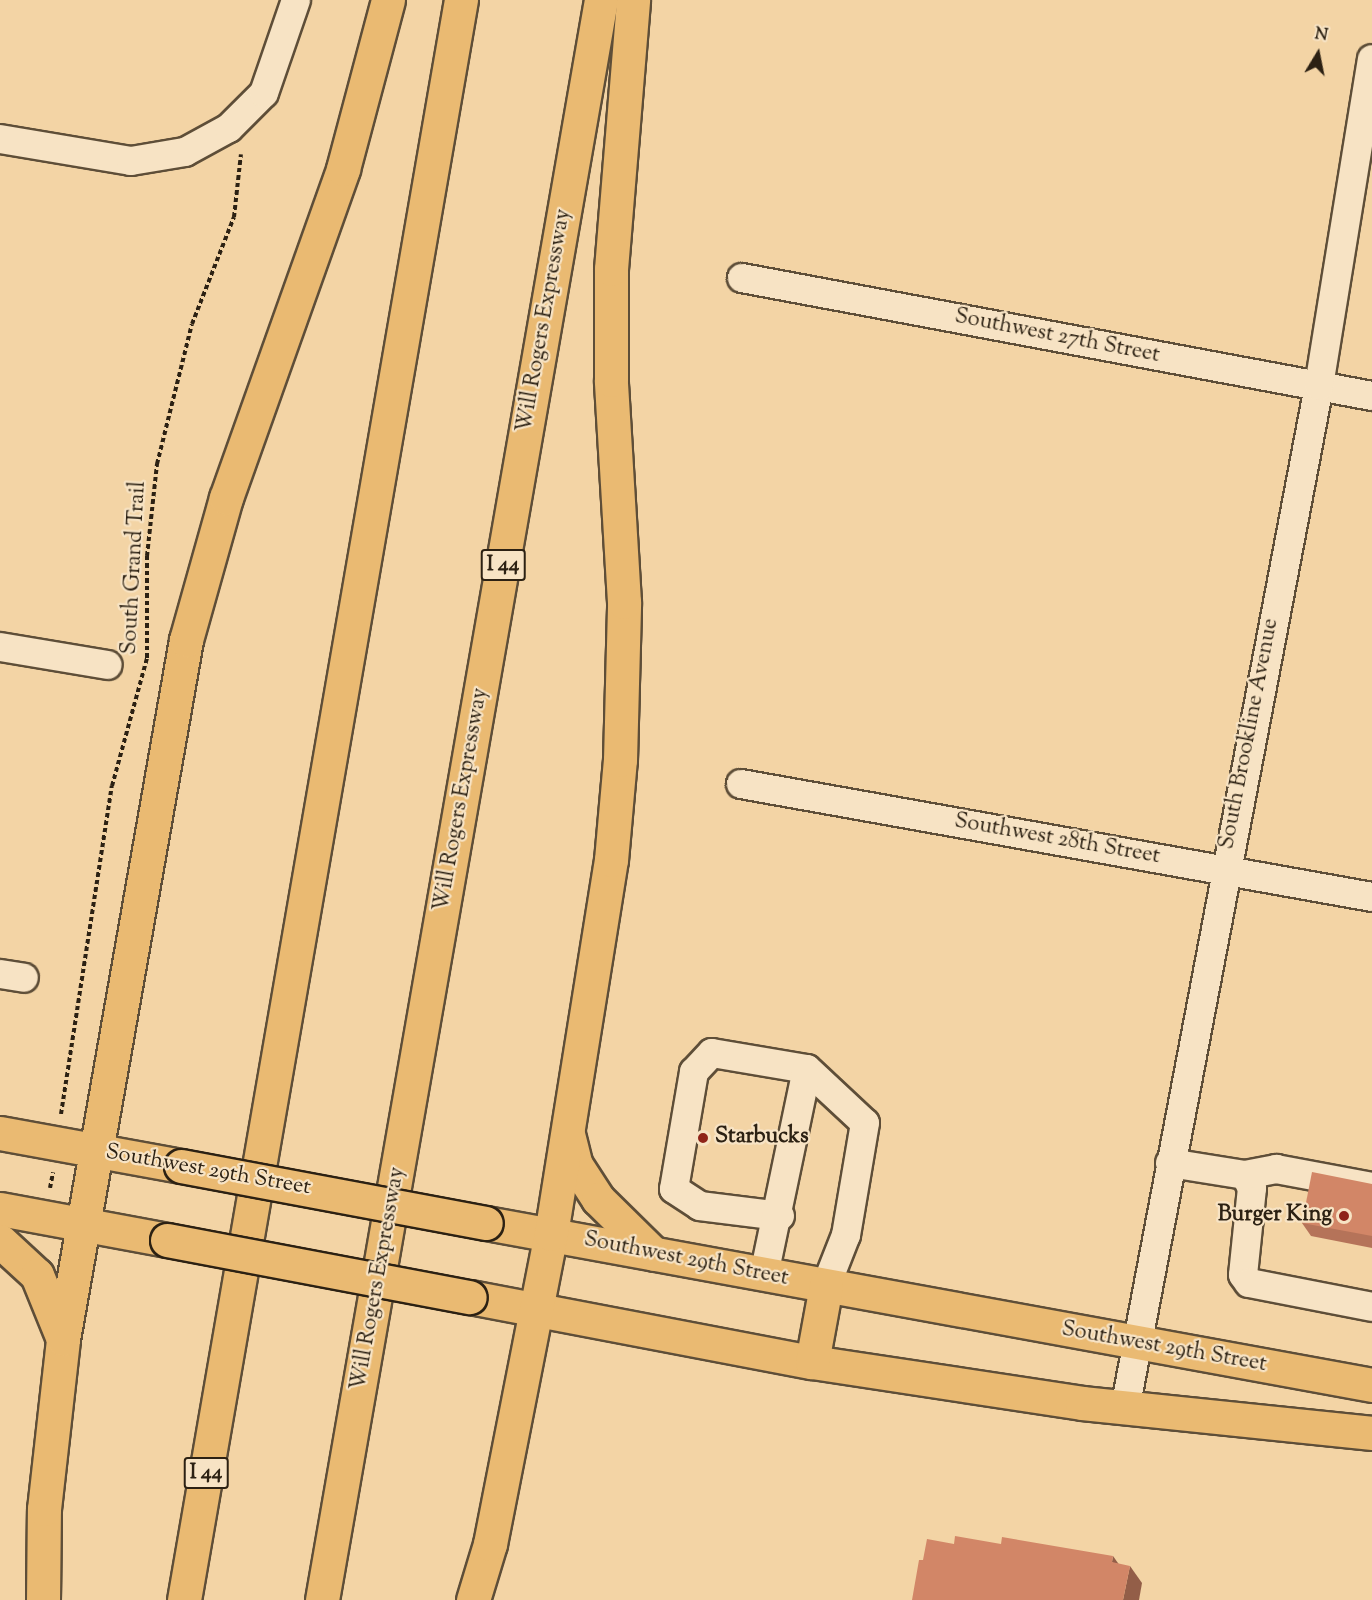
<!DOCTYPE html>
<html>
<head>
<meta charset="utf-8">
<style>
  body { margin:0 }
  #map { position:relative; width:1372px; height:1600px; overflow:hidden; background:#f3d4a5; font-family:"Sorts Mill Goudy",serif }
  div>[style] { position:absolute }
  .path>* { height:4px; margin-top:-2px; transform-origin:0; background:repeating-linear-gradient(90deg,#2c2113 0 4.5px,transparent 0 7.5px) }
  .roads { filter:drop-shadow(2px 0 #5e4e38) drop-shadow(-2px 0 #5e4e38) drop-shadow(0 2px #5e4e38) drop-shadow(0 -2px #5e4e38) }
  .minor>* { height:28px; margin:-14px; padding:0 14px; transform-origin:14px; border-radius:14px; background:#f7e3c4 }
  .major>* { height:33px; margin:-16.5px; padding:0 16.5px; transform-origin:16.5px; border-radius:16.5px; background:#eaba72 }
  .highway>* { height:33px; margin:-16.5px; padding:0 16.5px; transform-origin:16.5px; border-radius:16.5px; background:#eaba72 }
  .bridges { filter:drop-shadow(2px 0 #2c2113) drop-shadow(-2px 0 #2c2113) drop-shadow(0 2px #2c2113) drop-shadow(0 -2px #2c2113) }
  .major-bridge>* { height:33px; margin:-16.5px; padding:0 16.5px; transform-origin:16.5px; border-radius:16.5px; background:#eaba72 }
  .wall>* { inset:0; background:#b57359 }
  .shaded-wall>* { inset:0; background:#935e48 }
  .building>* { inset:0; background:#d28667 }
  .dots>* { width:16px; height:16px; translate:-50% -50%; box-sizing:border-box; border:3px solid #f7e3c4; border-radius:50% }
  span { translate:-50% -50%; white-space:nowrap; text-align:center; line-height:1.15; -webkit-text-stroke:4.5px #f7e3c4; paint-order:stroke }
  .shield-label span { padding:2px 4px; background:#f7e3c4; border:2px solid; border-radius:4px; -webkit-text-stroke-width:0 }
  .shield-label { font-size:21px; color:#2c2113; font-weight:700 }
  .street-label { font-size:22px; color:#2c2113 }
  .poi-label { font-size:22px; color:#2c2113; font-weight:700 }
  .left { translate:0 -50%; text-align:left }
  .right { translate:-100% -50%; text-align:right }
  .north { position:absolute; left:1288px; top:24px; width:60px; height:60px; -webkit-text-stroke:4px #f7e3c4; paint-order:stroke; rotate:10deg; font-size:16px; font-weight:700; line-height:24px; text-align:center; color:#2c2113 }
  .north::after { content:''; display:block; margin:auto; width:21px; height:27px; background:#2c2113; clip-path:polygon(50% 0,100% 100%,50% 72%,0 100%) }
</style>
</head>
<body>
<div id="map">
  <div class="path">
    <div style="left:61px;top:1114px;width:332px;rotate:-81.2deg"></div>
    <div style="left:112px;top:786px;width:133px;rotate:-74.7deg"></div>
    <div style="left:147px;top:658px;width:102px;rotate:-90deg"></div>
    <div style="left:147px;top:556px;width:93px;rotate:-83.8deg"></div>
    <div style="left:157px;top:464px;width:144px;rotate:-76deg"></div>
    <div style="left:192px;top:324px;width:115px;rotate:-68.6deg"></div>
    <div style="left:234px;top:217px;width:63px;rotate:-83.7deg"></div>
    <div style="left:50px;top:1188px;width:16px;rotate:-79deg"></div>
  </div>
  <div class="roads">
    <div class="minor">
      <div style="left:0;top:139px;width:133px;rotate:9.5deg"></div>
      <div style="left:131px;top:161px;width:55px;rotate:-9.5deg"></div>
      <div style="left:185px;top:152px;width:50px;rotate:-28.6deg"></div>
      <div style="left:229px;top:128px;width:49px;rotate:-45deg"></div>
      <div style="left:264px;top:93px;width:98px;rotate:-71deg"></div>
      <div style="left:742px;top:278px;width:641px;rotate:10.61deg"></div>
      <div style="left:0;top:647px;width:109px;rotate:9.5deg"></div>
      <div style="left:741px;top:784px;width:641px;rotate:10.15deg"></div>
      <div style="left:0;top:974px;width:24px;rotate:9deg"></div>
      <div style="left:1170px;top:1163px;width:76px;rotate:9.1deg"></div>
      <div style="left:1245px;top:1175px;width:15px;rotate:62deg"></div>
      <div style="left:1252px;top:1188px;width:87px;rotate:95.9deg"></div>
      <div style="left:1243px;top:1275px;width:10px;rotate:53deg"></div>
      <div style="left:1249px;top:1283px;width:125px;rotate:11deg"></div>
      <div style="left:1245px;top:1175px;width:32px;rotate:-11deg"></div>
      <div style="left:1276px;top:1169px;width:98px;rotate:10.6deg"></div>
      <div style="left:780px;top:1216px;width:81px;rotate:-172.9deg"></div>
      <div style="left:700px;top:1206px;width:31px;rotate:-147deg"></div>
      <div style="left:674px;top:1189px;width:119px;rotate:-80.3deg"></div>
      <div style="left:694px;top:1072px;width:26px;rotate:-47deg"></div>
      <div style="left:712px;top:1053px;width:96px;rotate:9.6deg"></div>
      <div style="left:807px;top:1069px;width:79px;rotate:43deg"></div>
      <div style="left:865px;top:1123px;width:114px;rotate:99.6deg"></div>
      <div style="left:846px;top:1235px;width:55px;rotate:111.4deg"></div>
      <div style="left:764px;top:1275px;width:210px;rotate:-78.2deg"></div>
      <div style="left:1125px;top:1409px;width:1041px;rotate:-79.26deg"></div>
      <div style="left:1319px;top:386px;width:331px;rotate:-80.8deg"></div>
    </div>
    <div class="major">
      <div style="left:0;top:1133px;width:184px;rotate:10.3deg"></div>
      <div style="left:0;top:1209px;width:170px;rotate:10.5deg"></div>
      <div style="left:486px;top:1223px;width:901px;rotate:10.36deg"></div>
      <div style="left:470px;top:1297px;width:348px;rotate:10.8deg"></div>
      <div style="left:812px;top:1362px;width:273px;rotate:8.6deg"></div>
      <div style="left:1082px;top:1403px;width:292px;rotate:5.9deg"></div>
      <div style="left:812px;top:1362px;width:77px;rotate:-79.6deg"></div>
    </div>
    <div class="highway">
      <div style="left:568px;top:1134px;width:32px;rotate:76deg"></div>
      <div style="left:576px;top:1165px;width:40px;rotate:57.1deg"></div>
      <div style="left:598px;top:1199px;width:78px;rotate:44.5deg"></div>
      <div style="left:0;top:1241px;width:50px;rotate:42.6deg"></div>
      <div style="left:37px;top:1275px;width:64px;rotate:67.9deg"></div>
      <div style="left:43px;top:1600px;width:91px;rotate:-89.4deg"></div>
      <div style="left:44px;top:1509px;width:171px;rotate:-83.6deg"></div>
      <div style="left:63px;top:1339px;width:710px;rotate:-80.02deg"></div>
      <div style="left:186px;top:640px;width:148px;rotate:-74.3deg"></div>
      <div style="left:226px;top:498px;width:349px;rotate:-70.4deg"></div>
      <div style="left:343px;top:169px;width:175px;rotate:-75.1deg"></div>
      <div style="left:184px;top:1600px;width:1624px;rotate:-80.18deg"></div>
      <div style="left:322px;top:1600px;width:1624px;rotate:-80.11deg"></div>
      <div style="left:473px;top:1600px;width:59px;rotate:-73.1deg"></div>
      <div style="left:490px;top:1544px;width:316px;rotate:-78.9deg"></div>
      <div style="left:551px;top:1234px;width:379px;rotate:-80.9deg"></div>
      <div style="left:611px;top:860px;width:100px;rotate:-84.9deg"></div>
      <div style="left:620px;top:760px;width:158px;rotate:-88.5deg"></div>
      <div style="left:624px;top:602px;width:222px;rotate:-93.4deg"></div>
      <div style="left:611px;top:380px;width:111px;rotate:-90deg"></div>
      <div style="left:611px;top:269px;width:270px;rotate:-85.3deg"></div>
    </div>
  </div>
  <div class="bridges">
    <div class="major-bridge">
      <div style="left:181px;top:1166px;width:310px;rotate:10.6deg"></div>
      <div style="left:167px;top:1240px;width:308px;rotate:10.7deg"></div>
    </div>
  </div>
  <div class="wall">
    <div style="clip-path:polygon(1372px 1184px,1372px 1248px,1311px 1236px,1302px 1223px)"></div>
  </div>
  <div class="shaded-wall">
    <div style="clip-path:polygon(1113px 1556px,1125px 1573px,1112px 1562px)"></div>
    <div style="clip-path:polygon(1130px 1566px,1142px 1583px,1139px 1600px,1123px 1600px)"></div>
  </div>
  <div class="building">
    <div style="clip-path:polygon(1312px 1172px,1372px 1184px,1372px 1236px,1302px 1223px)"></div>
    <div style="clip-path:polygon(955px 1536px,1001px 1544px,1002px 1537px,1113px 1556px,1112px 1562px,1130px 1566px,1123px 1600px,912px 1600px,919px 1560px,923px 1560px,927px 1539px,954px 1544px)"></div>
  </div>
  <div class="dots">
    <div style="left:703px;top:1138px;background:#8f2418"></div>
    <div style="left:1344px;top:1216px;background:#8f2418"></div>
  </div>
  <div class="shield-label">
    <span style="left:503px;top:565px">I 44</span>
    <span style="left:206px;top:1473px">I 44</span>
  </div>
  <div class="street-label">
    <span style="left:545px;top:321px;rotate:-80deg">Will Rogers Expressway</span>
    <span style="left:1057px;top:337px;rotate:11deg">Southwest 27th Street</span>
    <span style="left:135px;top:568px;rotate:-87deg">South Grand Trail</span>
    <span style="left:1250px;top:734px;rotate:-79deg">South Brookline Avenue</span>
    <span style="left:462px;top:800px;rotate:-80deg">Will Rogers Expressway</span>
    <span style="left:1057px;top:840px;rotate:10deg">Southwest 28th Street</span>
    <span style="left:208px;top:1171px;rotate:10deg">Southwest 29th Street</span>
    <span style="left:686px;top:1260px;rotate:11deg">Southwest 29th Street</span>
    <span style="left:379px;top:1279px;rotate:-80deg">Will Rogers Expressway</span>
    <span style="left:1164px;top:1348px;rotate:10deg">Southwest 29th Street</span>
  </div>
  <div class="poi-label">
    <span class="left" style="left:715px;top:1138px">Starbucks</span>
    <span class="right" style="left:1332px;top:1216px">Burger King</span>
  </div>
  <div class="north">N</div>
</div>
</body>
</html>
